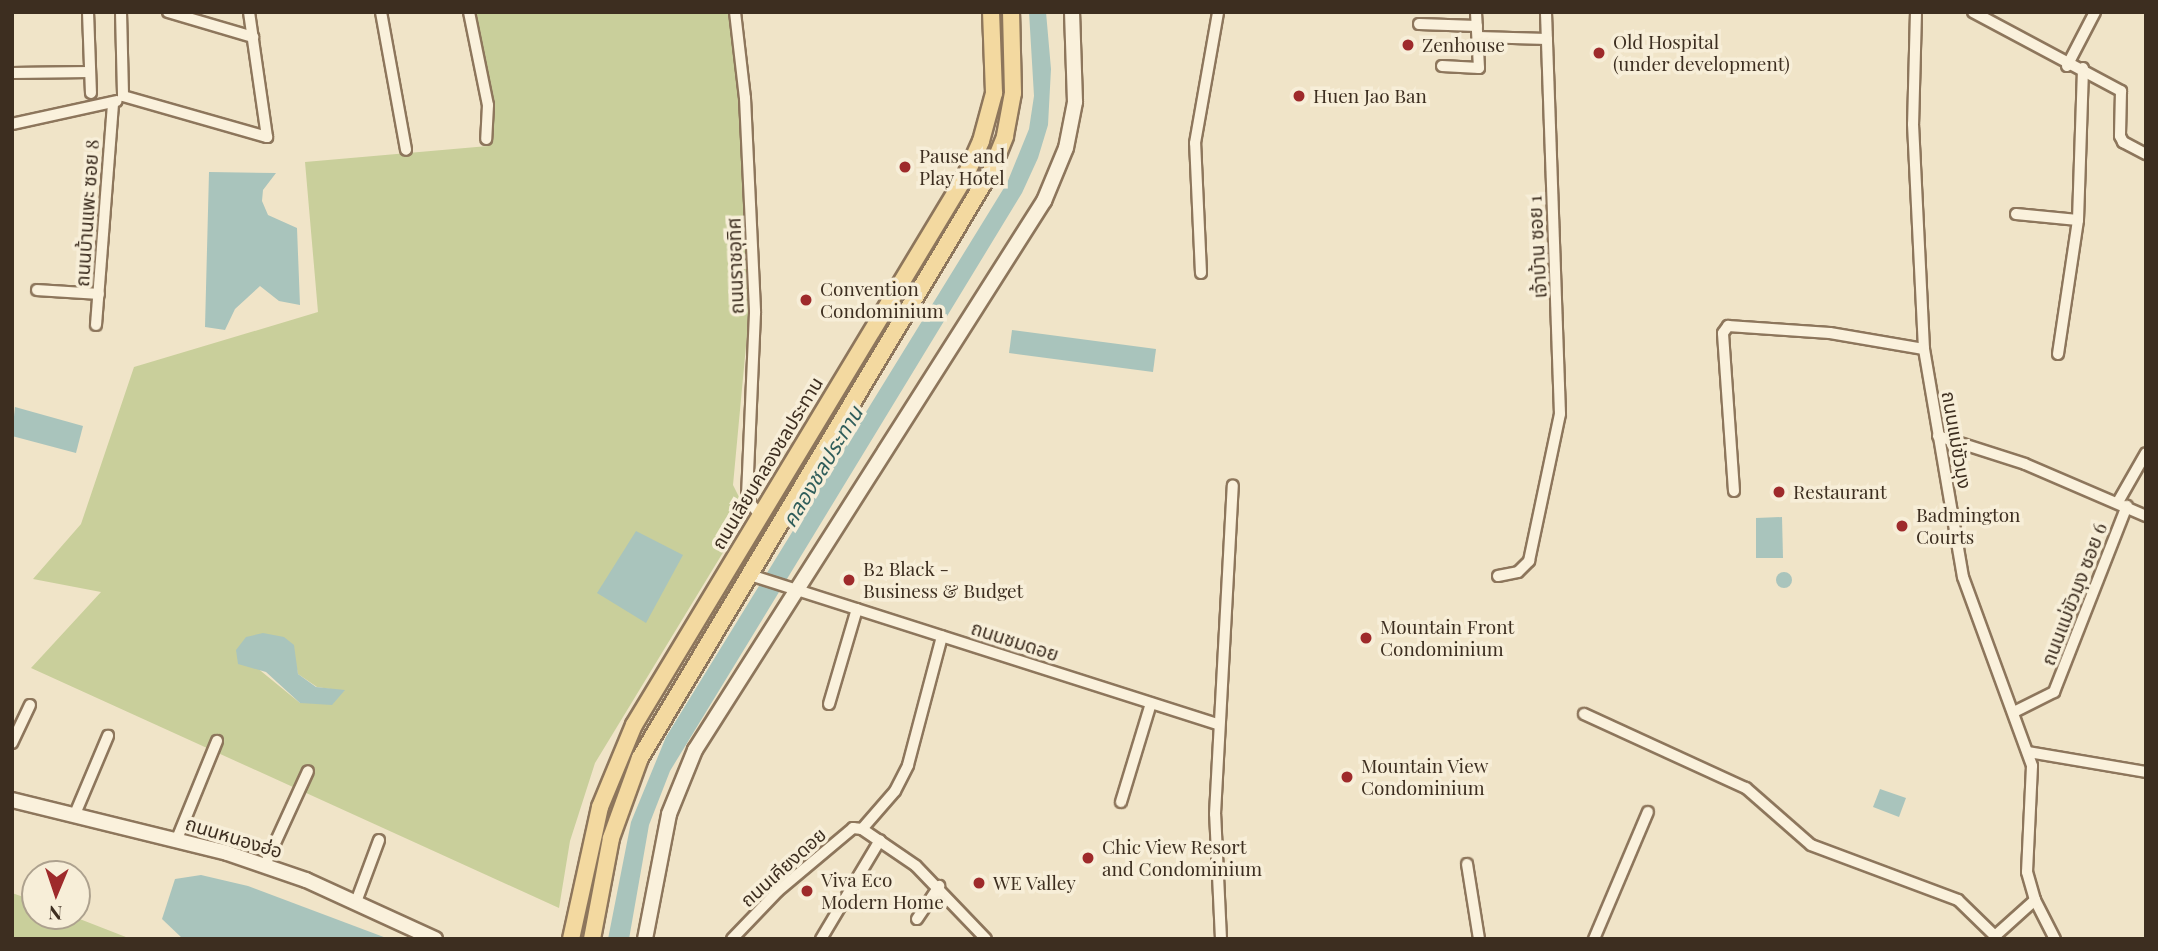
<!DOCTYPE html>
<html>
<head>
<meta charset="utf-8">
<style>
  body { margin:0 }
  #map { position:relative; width:2158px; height:951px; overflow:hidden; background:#f0e4c8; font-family:"Playfair Display","Noto Sans Thai",serif }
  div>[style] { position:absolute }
  .green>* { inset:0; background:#c9cf9b }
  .water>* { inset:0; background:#a9c4bc }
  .round { border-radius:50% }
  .roads { filter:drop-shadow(2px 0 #8d765c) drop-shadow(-2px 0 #8d765c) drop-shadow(0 2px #8d765c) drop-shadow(0 -2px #8d765c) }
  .street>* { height:10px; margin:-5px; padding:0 5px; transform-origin:5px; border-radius:5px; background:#faf1dc }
  .secondary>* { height:14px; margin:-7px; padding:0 7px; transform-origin:7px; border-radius:7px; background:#faf1dc }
  .primary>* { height:16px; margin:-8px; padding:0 8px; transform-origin:8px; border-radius:8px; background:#f3d9a0 }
  .dots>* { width:19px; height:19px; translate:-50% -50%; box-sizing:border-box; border:4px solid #f7eed8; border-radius:50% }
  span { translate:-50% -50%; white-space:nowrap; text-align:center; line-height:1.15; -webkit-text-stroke:7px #f7eed8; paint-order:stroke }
  .poi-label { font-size:19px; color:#3d2e20 }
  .left { translate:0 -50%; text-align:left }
  .street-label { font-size:19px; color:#3d2e20 }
  .water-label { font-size:21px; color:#2f5d5a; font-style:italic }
  .frame { position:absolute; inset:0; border:14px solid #3d2e20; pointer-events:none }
  .north { position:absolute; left:21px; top:860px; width:70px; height:70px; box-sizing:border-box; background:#f7eed8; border:2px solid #ada18e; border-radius:50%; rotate:182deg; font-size:19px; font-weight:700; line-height:28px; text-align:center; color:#3d2e20 }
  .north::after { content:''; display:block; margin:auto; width:24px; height:32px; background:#9e2a2b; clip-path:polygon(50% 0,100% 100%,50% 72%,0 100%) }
</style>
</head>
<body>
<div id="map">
  <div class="green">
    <div style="clip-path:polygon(evenodd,475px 12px,728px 12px,740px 107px,750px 303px,733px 485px,747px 513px,595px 763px,570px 841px,559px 908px,31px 668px,101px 592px,33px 579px,81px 524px,134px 367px,318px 312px,305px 162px,488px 146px,492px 95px,475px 12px,295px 660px,298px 674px,317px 687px,344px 691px,300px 703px,256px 667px,295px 660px)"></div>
    <div style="clip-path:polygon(12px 893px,35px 901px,35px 916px,72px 916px,131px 939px,12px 939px)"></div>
  </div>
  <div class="water">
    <div style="clip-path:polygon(1029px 12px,1046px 12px,1051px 69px,1048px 125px,1038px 158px,1022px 193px,670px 771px,649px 825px,629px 939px,608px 939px,631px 822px,666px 737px,1007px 183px,1029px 129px,1034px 96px)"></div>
    <div style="clip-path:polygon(209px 172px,276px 173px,263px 190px,262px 201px,268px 215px,297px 228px,300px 305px,279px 301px,260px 286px,235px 309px,225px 330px,205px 327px)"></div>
    <div style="clip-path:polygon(1012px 330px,1156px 349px,1153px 372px,1009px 353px)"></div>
    <div style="clip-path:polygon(15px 407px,83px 426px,76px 453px,12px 436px)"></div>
    <div style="clip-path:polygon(1782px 517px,1783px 558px,1756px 558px,1756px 518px)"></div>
    <div style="clip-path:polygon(636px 531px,683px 555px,646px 623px,597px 593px)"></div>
    <div class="round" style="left:1776px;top:572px;width:16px;height:16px"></div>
    <div style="clip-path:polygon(263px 633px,284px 637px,294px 645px,298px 674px,316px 687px,345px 690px,332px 705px,300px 703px,266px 672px,238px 664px,236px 650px,246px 637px)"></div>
    <div style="clip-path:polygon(1880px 789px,1906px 798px,1899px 817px,1873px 807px)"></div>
    <div style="clip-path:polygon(201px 875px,248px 886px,389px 939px,183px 939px,162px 919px,175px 879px)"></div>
  </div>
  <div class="roads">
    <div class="street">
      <div style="left:88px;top:12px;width:81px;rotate:87.9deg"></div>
      <div style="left:121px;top:12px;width:84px;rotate:88.6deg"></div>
      <div style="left:168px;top:12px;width:89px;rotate:16.4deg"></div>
      <div style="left:381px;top:12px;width:140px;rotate:79.7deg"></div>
      <div style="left:469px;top:12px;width:95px;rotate:78.5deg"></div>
      <div style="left:488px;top:105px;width:34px;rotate:93deg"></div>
      <div style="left:735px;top:12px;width:87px;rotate:83.4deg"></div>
      <div style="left:745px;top:98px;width:215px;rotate:87.3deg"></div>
      <div style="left:755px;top:313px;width:180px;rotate:92.5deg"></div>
      <div style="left:747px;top:493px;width:10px;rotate:73deg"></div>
      <div style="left:750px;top:503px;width:16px;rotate:50deg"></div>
      <div style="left:1916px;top:12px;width:112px;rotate:91.5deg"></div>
      <div style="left:1913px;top:124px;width:225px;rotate:87.2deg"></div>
      <div style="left:1924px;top:349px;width:231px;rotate:80.3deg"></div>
      <div style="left:1963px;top:577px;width:201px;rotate:69.9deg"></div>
      <div style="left:2032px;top:766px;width:106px;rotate:92.7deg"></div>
      <div style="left:2027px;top:872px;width:29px;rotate:74deg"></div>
      <div style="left:2035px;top:900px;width:44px;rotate:62.9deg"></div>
      <div style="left:1973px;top:12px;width:168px;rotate:28.1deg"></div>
      <div style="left:2121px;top:91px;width:45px;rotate:91.3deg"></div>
      <div style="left:2120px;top:136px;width:7px;rotate:63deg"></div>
      <div style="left:2123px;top:142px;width:26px;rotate:28deg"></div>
      <div style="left:1419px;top:24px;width:58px;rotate:2deg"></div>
      <div style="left:1478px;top:37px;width:69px;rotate:1.7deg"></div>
      <div style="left:1442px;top:66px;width:37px;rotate:3deg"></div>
      <div style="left:1479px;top:68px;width:56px;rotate:-93.1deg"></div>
      <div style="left:2067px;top:66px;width:61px;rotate:-62.6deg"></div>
      <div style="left:12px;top:73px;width:78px;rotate:-0.7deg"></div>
      <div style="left:123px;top:96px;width:150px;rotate:15.9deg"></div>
      <div style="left:267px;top:137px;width:126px;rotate:-98.2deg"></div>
      <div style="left:12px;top:124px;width:107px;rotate:-12.4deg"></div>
      <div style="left:2016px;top:214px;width:62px;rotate:5.5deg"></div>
      <div style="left:1201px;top:273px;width:130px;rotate:-92.6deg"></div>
      <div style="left:1195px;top:143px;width:133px;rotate:-80deg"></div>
      <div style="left:37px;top:290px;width:62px;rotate:3.7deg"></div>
      <div style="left:96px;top:325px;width:222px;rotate:-85.6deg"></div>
      <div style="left:2058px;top:354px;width:135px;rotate:-81.5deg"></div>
      <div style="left:2078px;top:220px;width:152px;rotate:-88.1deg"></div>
      <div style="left:1938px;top:436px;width:91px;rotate:17.8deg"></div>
      <div style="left:2025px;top:464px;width:132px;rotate:23.3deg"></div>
      <div style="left:1734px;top:491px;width:158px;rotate:-94deg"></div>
      <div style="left:1723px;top:333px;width:9px;rotate:-54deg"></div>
      <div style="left:1728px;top:326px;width:102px;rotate:3.9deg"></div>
      <div style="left:1830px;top:333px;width:95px;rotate:9.7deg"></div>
      <div style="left:2118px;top:502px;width:56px;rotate:-60.3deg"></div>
      <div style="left:750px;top:575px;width:492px;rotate:17.7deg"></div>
      <div style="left:1498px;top:576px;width:20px;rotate:-11deg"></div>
      <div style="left:1518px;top:572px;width:16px;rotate:-45deg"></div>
      <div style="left:1529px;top:561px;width:150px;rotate:-78.1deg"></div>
      <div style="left:1560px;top:414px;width:402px;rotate:-92deg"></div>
      <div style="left:829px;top:704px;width:99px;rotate:-73.6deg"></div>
      <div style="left:2014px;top:712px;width:45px;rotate:-26.6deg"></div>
      <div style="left:2054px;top:692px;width:200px;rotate:-68.6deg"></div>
      <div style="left:1584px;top:714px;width:178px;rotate:24.6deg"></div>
      <div style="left:1746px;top:788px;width:86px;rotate:41.2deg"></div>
      <div style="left:1811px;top:845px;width:157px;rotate:20.5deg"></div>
      <div style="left:1958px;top:900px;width:52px;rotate:44.2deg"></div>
      <div style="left:1995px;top:936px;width:54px;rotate:-42deg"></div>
      <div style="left:12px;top:743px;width:42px;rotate:-64.7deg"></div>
      <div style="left:2028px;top:752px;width:120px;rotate:9.6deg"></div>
      <div style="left:1121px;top:802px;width:103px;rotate:-73.1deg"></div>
      <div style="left:75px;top:814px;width:85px;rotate:-67.1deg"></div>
      <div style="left:862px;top:829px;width:50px;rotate:-49deg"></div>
      <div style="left:895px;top:791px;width:29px;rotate:-63deg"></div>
      <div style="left:908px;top:765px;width:133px;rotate:-75.2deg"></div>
      <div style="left:177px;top:839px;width:106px;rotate:-67.8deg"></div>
      <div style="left:1467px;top:864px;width:76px;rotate:80.9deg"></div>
      <div style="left:265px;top:865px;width:103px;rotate:-65.4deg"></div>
      <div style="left:356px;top:902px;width:66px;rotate:-69.6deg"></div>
      <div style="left:917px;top:919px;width:40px;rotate:-56deg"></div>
      <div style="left:732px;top:939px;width:66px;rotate:-46.2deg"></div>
      <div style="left:778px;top:891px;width:98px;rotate:-40deg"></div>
      <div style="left:853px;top:828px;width:9px;rotate:6deg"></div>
      <div style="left:862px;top:829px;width:65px;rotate:34.4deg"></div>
      <div style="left:916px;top:866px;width:101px;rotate:46.2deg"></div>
      <div style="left:821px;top:939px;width:115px;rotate:-59.2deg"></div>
      <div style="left:1221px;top:939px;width:125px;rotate:-92.7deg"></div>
      <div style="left:1215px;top:814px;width:329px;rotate:-86.9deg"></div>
      <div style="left:1594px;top:939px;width:138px;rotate:-67deg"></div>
    </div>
    <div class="secondary">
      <div style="left:12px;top:800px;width:221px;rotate:13.8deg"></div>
      <div style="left:227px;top:853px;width:83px;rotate:18.9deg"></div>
      <div style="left:306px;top:880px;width:142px;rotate:24.6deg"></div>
      <div style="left:645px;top:939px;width:127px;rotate:-79.1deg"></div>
      <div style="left:669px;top:814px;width:69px;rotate:-67.9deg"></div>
      <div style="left:695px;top:750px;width:651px;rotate:-57.56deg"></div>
      <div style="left:1044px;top:201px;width:57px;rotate:-67.5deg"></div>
      <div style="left:1066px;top:148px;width:47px;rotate:-78.9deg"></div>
      <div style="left:1075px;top:102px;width:90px;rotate:-91.9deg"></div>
    </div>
    <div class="primary">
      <div style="left:571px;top:939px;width:135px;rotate:-77.6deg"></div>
      <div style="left:600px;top:807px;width:89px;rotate:-67.5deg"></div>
      <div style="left:634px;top:725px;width:640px;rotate:-58.87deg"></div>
      <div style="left:965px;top:177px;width:39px;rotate:-66deg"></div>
      <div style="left:981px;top:141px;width:50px;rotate:-74.8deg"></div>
      <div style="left:994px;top:93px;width:81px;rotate:-92.1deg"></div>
      <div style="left:592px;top:939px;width:103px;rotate:-79.3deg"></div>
      <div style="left:611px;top:838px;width:85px;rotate:-70.1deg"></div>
      <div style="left:640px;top:758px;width:686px;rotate:-59.14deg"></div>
      <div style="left:992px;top:169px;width:35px;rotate:-68deg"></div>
      <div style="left:1005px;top:136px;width:44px;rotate:-79.5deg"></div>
      <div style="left:1013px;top:93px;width:81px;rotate:-91.4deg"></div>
    </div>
  </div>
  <div class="dots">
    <div style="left:1408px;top:45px;background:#9e2a2b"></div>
    <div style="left:1599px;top:53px;background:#9e2a2b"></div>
    <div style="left:1299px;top:96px;background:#9e2a2b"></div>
    <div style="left:905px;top:167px;background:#9e2a2b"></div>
    <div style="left:806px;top:300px;background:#9e2a2b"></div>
    <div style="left:1779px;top:492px;background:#9e2a2b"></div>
    <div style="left:1902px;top:526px;background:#9e2a2b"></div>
    <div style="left:849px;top:580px;background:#9e2a2b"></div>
    <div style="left:1366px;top:638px;background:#9e2a2b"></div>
    <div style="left:1347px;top:777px;background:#9e2a2b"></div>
    <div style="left:1088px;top:858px;background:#9e2a2b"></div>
    <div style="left:979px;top:883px;background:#9e2a2b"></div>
    <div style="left:807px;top:891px;background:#9e2a2b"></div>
  </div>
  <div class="poi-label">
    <span class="left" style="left:1613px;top:53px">Old Hospital<br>(under development)</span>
    <span class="left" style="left:1422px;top:45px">Zenhouse</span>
    <span class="left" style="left:1313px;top:96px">Huen Jao Ban</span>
    <span class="left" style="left:919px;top:167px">Pause and<br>Play Hotel</span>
    <span class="left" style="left:820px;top:300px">Convention<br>Condominium</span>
    <span class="left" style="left:1793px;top:492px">Restaurant</span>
    <span class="left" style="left:1916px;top:526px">Badmington<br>Courts</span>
    <span class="left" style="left:863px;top:580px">B2 Black -<br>Business &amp; Budget</span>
    <span class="left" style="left:1380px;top:638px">Mountain Front<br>Condominium</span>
    <span class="left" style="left:1361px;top:777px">Mountain View<br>Condominium</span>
    <span class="left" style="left:1102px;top:858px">Chic View Resort<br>and Condominium</span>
    <span class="left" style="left:821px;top:891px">Viva Eco<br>Modern Home</span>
    <span class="left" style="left:993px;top:883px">WE Valley</span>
  </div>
  <div class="street-label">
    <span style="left:87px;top:213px;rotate:-86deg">ถนนบ้านแพะ ซอย 8</span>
    <span style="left:1537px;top:247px;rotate:-93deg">เจ้าบ้าน ซอย 1</span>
    <span style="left:735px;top:266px;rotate:-92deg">ถนนราชอุทิศ</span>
    <span style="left:1957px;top:440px;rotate:80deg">ถนนแม่ขัวมุง</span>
    <span style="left:767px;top:463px;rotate:-59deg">ถนนเลียบคลองชลประทาน</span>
    <span style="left:2074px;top:594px;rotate:-69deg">ถนนแม่ขัวมุง ซอย 6</span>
    <span style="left:1015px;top:641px;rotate:18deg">ถนนชมดอย</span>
    <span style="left:234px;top:837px;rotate:17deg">ถนนหนองฮ่อ</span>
    <span style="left:783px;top:867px;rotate:-42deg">ถนนเคียงดอย</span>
  </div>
  <div class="water-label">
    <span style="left:821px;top:466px;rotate:-59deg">คลองชลประทาน</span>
  </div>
  <div class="frame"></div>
  <div class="north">N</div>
</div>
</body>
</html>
